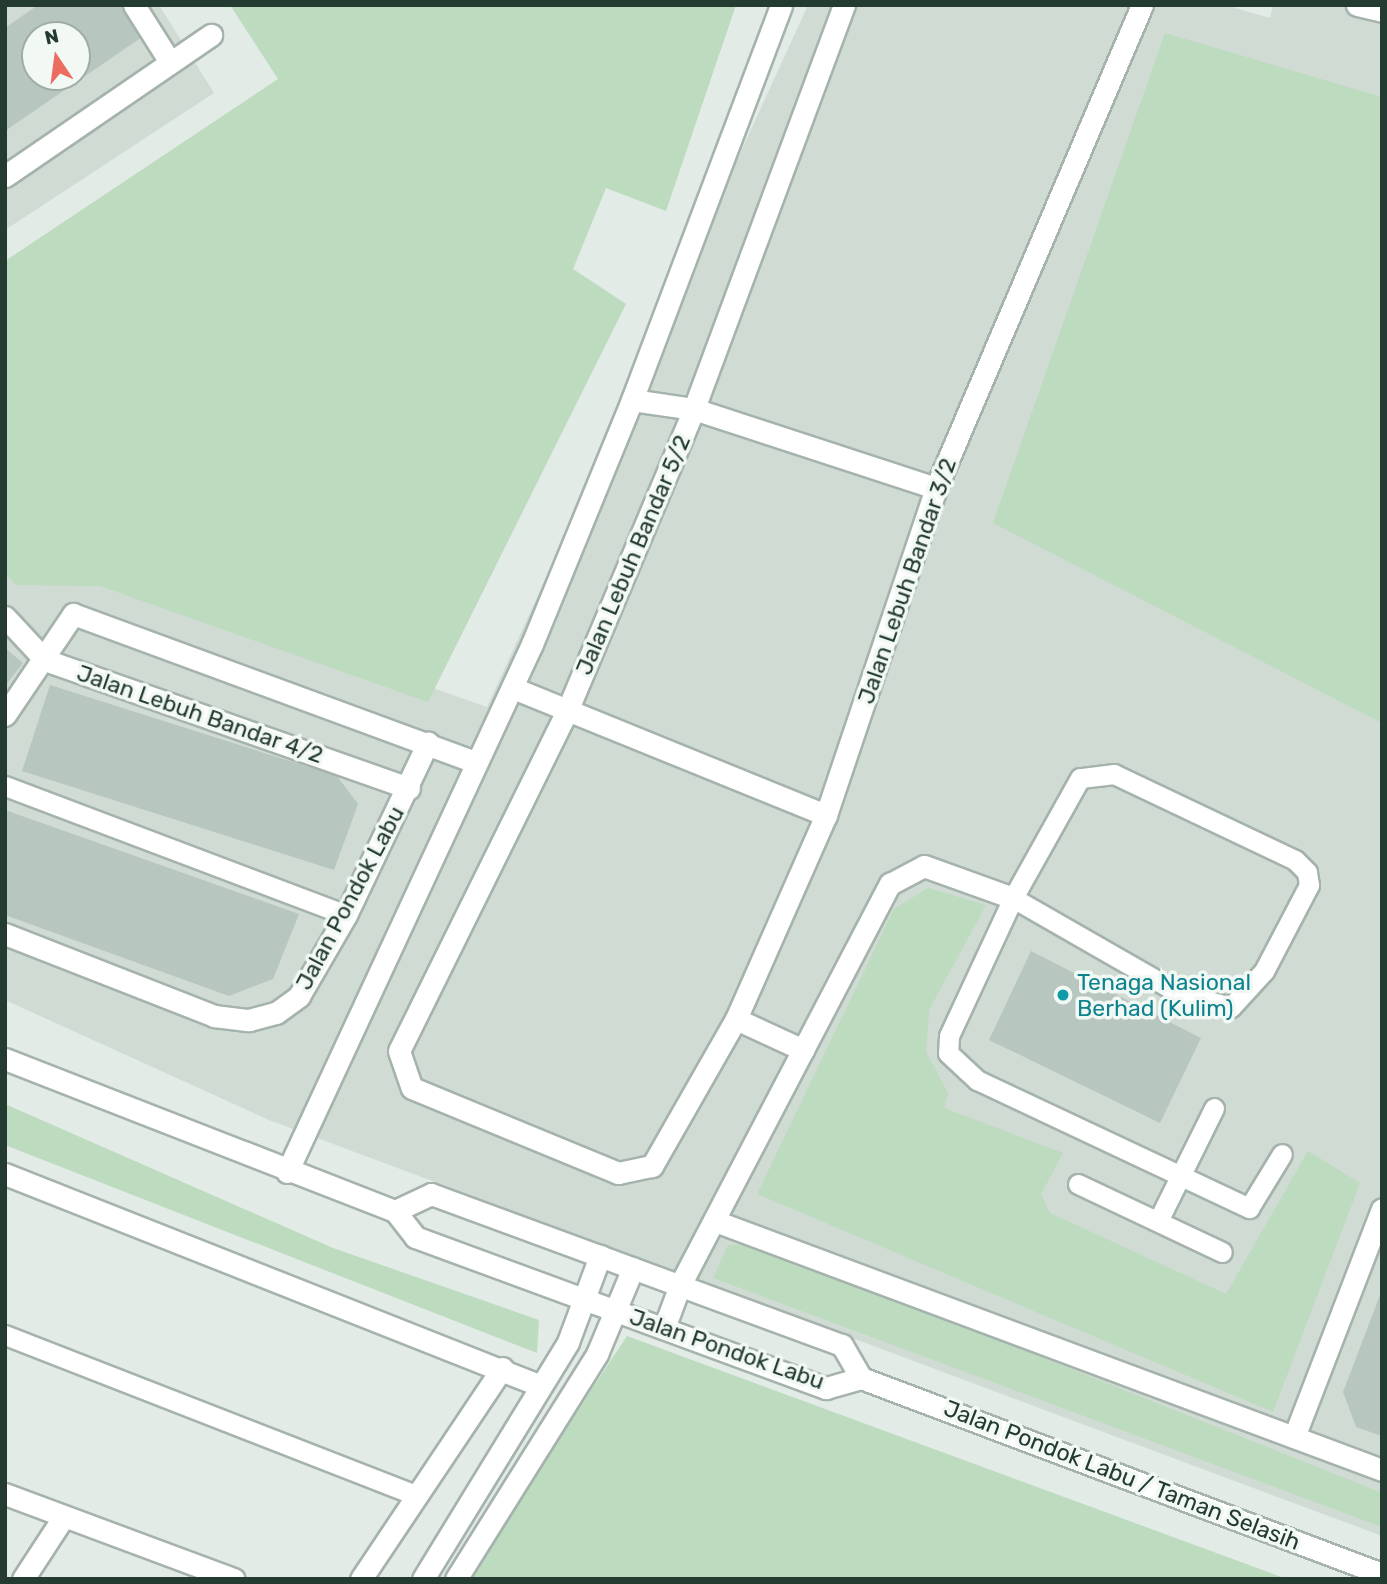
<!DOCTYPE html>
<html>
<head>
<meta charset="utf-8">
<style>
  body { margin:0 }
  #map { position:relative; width:1387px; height:1584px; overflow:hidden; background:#e2ebe6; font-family:Rubik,sans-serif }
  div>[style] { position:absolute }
  .built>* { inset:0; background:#d0dbd4 }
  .green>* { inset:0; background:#bcdbbf }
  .building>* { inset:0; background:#b7c6be }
  .roads { filter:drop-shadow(2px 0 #a5b3ac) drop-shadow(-2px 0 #a5b3ac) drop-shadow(0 2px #a5b3ac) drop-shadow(0 -2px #a5b3ac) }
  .service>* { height:19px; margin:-9.5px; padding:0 9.5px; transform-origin:9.5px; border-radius:9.5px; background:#fff }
  .minor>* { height:21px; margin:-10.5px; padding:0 10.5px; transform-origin:10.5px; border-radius:10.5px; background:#fff }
  .tertiary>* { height:21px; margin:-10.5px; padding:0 10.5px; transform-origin:10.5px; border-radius:10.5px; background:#fff }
  .secondary>* { height:21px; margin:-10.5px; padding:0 10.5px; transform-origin:10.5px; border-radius:10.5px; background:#fff }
  .dots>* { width:19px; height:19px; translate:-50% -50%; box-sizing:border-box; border:4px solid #f2f8f4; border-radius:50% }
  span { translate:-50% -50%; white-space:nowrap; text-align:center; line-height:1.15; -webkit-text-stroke:7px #f2f8f4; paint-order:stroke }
  .street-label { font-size:23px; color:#233b31 }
  .culture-label { font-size:23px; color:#0d838f }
  .left { translate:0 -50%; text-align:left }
  .frame { position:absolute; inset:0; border:7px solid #233b31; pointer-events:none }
  .north { position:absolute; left:21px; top:21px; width:70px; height:70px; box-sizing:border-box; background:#f2f8f4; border:2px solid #9faca6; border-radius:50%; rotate:347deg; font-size:19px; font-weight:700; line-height:28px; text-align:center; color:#233b31 }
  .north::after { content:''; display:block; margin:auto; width:24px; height:32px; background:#eb6d60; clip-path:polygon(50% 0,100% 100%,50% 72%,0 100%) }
</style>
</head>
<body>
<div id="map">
  <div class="built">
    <div style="clip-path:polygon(evenodd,5px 5px,159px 5px,214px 93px,5px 230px,5px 5px,35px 35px,77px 35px,77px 77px,35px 77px,35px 35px)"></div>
    <div style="clip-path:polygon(808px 5px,1225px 5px,1270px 18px,1273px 5px,1382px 5px,1382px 1536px,269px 1120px,5px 1000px,5px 505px,49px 553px,487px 707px)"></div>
  </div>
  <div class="green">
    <div style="clip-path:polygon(230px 5px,736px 5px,666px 211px,606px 188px,573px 269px,626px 304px,428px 702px,100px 586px,16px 585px,5px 573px,5px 261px,278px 79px)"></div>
    <div style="clip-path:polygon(1165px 33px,1382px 97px,1382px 723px,993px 523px)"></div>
    <div style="clip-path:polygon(928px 888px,986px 905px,929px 1010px,926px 1052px,948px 1093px,944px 1108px,1063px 1153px,1041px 1194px,1050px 1213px,1226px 1294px,1308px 1151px,1360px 1183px,1273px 1412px,757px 1194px,894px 909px)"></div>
    <div style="clip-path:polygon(5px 1104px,333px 1248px,539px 1320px,537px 1353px,5px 1145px)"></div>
    <div style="clip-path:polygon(758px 1244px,1382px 1493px,1382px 1527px,713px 1278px,728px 1245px)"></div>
    <div style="clip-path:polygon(627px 1336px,1287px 1579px,466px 1579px)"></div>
  </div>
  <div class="building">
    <div style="clip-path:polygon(evenodd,38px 5px,121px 5px,142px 37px,5px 131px,5px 28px,38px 5px,35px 35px,77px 35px,77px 77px,35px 77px,35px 35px)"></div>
    <div style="clip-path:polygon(5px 648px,23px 663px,5px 686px)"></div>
    <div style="clip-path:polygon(50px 685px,337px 776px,358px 804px,334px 870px,22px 771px)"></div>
    <div style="clip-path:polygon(5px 810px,299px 914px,273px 979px,229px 996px,5px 915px)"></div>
    <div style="clip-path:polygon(1031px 951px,1201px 1038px,1160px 1123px,989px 1040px)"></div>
    <div style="clip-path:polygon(1382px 1290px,1382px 1436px,1356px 1427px,1343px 1392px)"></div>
  </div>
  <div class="roads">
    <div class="service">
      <div style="left:5px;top:786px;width:365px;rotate:20.7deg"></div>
      <div style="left:1013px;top:898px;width:191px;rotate:29.8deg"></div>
      <div style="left:1179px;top:993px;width:54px;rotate:15.1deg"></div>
      <div style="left:1231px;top:1007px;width:49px;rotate:-47.5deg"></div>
      <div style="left:1264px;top:971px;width:97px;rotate:-62.4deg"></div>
      <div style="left:1309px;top:885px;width:13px;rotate:-99deg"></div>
      <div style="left:1307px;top:872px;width:17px;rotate:-135deg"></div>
      <div style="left:1295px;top:860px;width:200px;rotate:-154.6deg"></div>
      <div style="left:1114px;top:774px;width:34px;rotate:173deg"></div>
      <div style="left:1080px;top:778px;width:137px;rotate:119.2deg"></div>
      <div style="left:1013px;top:898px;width:152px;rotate:114.9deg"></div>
      <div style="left:949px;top:1036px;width:17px;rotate:93deg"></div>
      <div style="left:948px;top:1053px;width:40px;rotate:43deg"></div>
      <div style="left:977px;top:1080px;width:301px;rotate:25.2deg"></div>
      <div style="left:1249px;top:1208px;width:63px;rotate:-58.6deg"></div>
      <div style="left:1078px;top:1184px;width:159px;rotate:25.3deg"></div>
      <div style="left:1158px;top:1221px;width:126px;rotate:-63.6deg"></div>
      <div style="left:5px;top:1335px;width:441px;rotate:21.3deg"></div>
    </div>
    <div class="minor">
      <div style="left:134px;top:5px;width:67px;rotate:57.7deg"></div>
      <div style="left:844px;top:5px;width:431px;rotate:110.4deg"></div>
      <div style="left:694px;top:409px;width:328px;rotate:112.8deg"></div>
      <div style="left:567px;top:711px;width:379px;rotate:116.3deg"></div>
      <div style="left:399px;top:1051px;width:39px;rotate:71deg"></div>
      <div style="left:412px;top:1088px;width:223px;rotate:22.4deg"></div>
      <div style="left:618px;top:1173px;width:35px;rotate:-12deg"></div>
      <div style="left:652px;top:1166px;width:169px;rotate:-60.3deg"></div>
      <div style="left:736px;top:1019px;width:223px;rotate:-66.2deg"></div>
      <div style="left:826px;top:815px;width:345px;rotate:-71.4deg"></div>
      <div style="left:936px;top:488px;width:525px;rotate:-66.9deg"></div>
      <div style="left:1357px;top:5px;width:26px;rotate:13deg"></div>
      <div style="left:5px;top:176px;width:250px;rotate:-34.4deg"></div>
      <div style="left:632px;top:400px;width:63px;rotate:8.3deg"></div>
      <div style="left:694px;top:409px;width:255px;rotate:18.1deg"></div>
      <div style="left:5px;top:617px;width:59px;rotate:47.1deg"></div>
      <div style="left:45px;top:660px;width:386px;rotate:19.4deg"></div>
      <div style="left:513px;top:688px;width:338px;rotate:22.1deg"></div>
      <div style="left:5px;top:715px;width:122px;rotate:-56deg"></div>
      <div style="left:73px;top:614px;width:428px;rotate:20.2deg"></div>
      <div style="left:5px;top:934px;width:225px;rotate:21.4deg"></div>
      <div style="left:214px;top:1016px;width:35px;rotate:7deg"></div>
      <div style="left:249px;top:1020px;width:28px;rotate:-15deg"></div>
      <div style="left:276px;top:1013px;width:29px;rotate:-36deg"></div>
      <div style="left:299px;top:996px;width:94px;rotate:-59.9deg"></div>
      <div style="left:346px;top:915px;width:191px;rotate:-64.6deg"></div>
      <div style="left:736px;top:1019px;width:74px;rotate:24.8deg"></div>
      <div style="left:287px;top:1172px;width:582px;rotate:-65.11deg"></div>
      <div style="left:532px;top:644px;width:264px;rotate:-67.7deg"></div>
      <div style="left:632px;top:400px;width:422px;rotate:-69.3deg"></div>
      <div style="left:5px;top:1174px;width:576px;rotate:21.58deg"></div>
      <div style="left:715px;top:1221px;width:712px;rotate:20.47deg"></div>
      <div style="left:664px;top:1328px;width:46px;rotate:-69.6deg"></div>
      <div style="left:680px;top:1285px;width:453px;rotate:-62.4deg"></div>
      <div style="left:890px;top:884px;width:38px;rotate:-28deg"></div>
      <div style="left:924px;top:866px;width:95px;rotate:19.8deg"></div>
      <div style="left:1294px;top:1437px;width:244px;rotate:-68.9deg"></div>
      <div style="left:5px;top:1494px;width:244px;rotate:20.4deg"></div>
      <div style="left:23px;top:1579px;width:75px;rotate:-56.9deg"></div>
      <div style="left:361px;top:1579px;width:254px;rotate:-56.2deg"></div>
    </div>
    <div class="tertiary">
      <div style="left:423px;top:1579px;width:278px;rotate:-58.5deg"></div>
      <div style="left:568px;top:1342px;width:92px;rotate:-69.6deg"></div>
      <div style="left:456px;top:1579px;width:266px;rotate:-57.9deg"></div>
      <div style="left:597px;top:1354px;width:93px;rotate:-67.3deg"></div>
    </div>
    <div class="secondary">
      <div style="left:5px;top:1059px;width:419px;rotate:21.3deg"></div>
      <div style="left:395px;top:1211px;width:33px;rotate:52deg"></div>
      <div style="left:415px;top:1237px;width:438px;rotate:20.2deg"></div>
      <div style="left:826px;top:1388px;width:36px;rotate:-16deg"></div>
      <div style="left:395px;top:1211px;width:40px;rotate:-25deg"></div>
      <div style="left:431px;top:1194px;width:438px;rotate:20.2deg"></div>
      <div style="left:842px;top:1345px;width:38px;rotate:60deg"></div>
      <div style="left:861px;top:1378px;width:557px;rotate:20.62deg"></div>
    </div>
  </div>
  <div class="dots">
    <div style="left:1063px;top:995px;background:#0f9aa8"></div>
  </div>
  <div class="street-label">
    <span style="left:633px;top:555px;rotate:-67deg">Jalan Lebuh Bandar 5/2</span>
    <span style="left:907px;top:581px;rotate:-71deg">Jalan Lebuh Bandar 3/2</span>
    <span style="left:200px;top:714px;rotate:19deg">Jalan Lebuh Bandar 4/2</span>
    <span style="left:350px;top:898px;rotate:-62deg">Jalan Pondok Labu</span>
    <span style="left:727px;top:1349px;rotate:19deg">Jalan Pondok Labu</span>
    <span style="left:1122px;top:1475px;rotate:21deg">Jalan Pondok Labu / Taman Selasih</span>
  </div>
  <div class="culture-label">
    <span class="left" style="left:1077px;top:995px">Tenaga Nasional<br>Berhad (Kulim)</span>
  </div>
  <div class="frame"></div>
  <div class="north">N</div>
</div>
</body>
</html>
